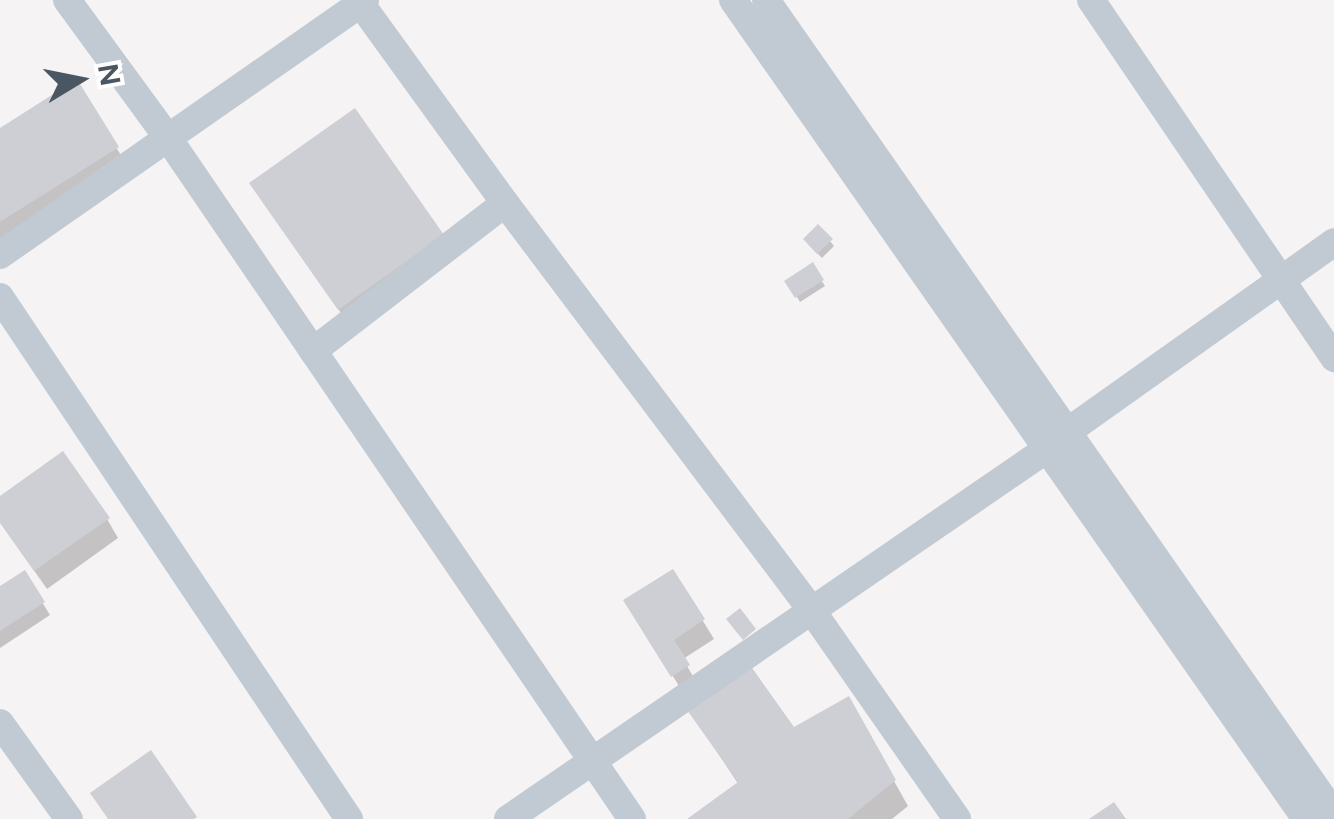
<!DOCTYPE html>
<html>
<head>
<meta charset="utf-8">
<style>
  body { margin:0 }
  #map { position:relative; width:1334px; height:819px; overflow:hidden; background:#f5f3f3; font-family:Figtree,sans-serif }
  div>[style] { position:absolute }
  .shadow>* { inset:0; background:#0003 }
  .building>* { inset:0; background:#cdcfd5 }
  .minor>* { height:28px; margin:-14px; padding:0 14px; transform-origin:14px; border-radius:14px; background:#c1cad2 }
  span { translate:-50% -50%; white-space:nowrap; text-align:center; line-height:1.15; -webkit-text-stroke:8px #fff; paint-order:stroke }
  .north { position:absolute; left:30px; top:30px; width:100px; height:100px; -webkit-text-stroke:8px #fff; paint-order:stroke; rotate:80deg; font-size:28px; font-weight:700; line-height:40px; text-align:center; color:#4a5661 }
  .north::after { content:''; display:block; margin:auto; width:35px; height:45px; background:#4a5661; clip-path:polygon(50% 0,100% 100%,50% 72%,0 100%) }
</style>
</head>
<body>
<div id="map">
  <div class="shadow">
    <div style="clip-path:polygon(76px 83px,124px 160px,0 239px,0 131px)"></div>
    <div style="clip-path:polygon(259px 196px,442px 236px,346px 320px)"></div>
    <div style="clip-path:polygon(830px 241px,834px 246px,822px 258px,809px 245px)"></div>
    <div style="clip-path:polygon(812px 266px,825px 286px,800px 302px,788px 282px)"></div>
    <div style="clip-path:polygon(0 500px,107px 519px,118px 538px,47px 589px,0 522px)"></div>
    <div style="clip-path:polygon(673px 572px,714px 639px,683px 659px,698px 685px,684px 694px,638px 620px)"></div>
    <div style="clip-path:polygon(24px 573px,50px 615px,0 648px,0 589px)"></div>
    <div style="clip-path:polygon(848px 699px,908px 806px,892px 819px,691px 819px,739px 785px,690px 711px,794px 730px)"></div>
  </div>
  <div class="building">
    <div style="clip-path:polygon(77px 79px,119px 147px,0 222px,0 128px)"></div>
    <div style="clip-path:polygon(355px 108px,444px 235px,338px 310px,249px 183px)"></div>
    <div style="clip-path:polygon(818px 224px,833px 239px,817px 254px,803px 239px)"></div>
    <div style="clip-path:polygon(813px 262px,824px 280px,795px 298px,784px 281px)"></div>
    <div style="clip-path:polygon(63px 451px,110px 518px,34px 571px,0 523px,0 496px)"></div>
    <div style="clip-path:polygon(673px 569px,705px 619px,674px 640px,690px 665px,671px 677px,623px 600px)"></div>
    <div style="clip-path:polygon(25px 570px,45px 602px,0 631px,0 586px)"></div>
    <div style="clip-path:polygon(740px 608px,756px 629px,743px 640px,726px 619px)"></div>
    <div style="clip-path:polygon(750px 665px,794px 727px,849px 696px,896px 780px,848px 819px,687px 819px,738px 782px,687px 710px)"></div>
    <div style="clip-path:polygon(151px 750px,197px 817px,194px 819px,108px 819px,90px 793px)"></div>
    <div style="clip-path:polygon(1114px 802px,1126px 819px,1089px 819px)"></div>
  </div>
  <div class="minor">
    <div style="left:67px;top:0;width:171px;rotate:53.8deg"></div>
    <div style="left:168px;top:138px;width:824px;rotate:55.73deg"></div>
    <div style="left:358px;top:0;width:251px;rotate:54.1deg"></div>
    <div style="left:505px;top:203px;width:507px;rotate:53.02deg"></div>
    <div style="left:810px;top:608px;width:257px;rotate:55.1deg"></div>
    <div style="left:733px;top:0;width:1000px;rotate:55.02deg"></div>
    <div style="left:766px;top:0;width:993px;rotate:55.09deg"></div>
    <div style="left:1091px;top:0;width:433px;rotate:55.8deg"></div>
    <div style="left:0;top:255px;width:445px;rotate:-34.9deg"></div>
    <div style="left:0;top:297px;width:628px;rotate:56.23deg"></div>
    <div style="left:313px;top:351px;width:242px;rotate:-37.6deg"></div>
    <div style="left:1067px;top:432px;width:328px;rotate:-35.4deg"></div>
    <div style="left:0;top:723px;width:118px;rotate:54.3deg"></div>
    <div style="left:508px;top:819px;width:654px;rotate:-34.47deg"></div>
  </div>
  <div class="north">N</div>
</div>
</body>
</html>
